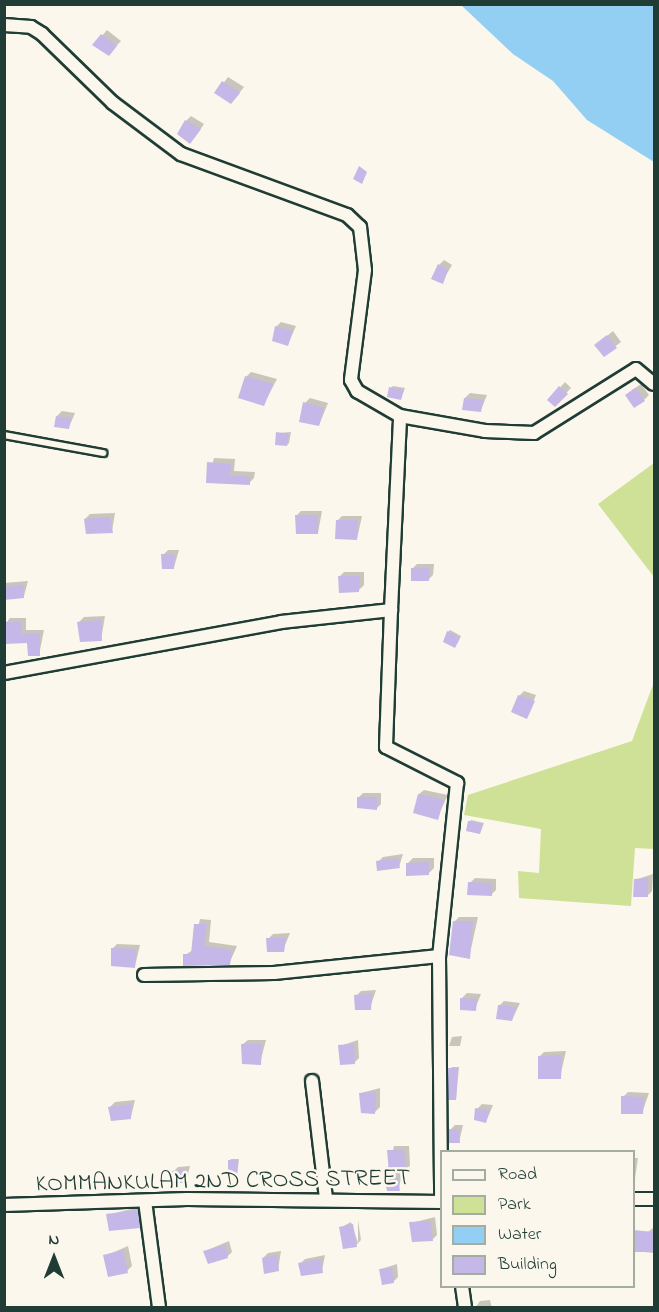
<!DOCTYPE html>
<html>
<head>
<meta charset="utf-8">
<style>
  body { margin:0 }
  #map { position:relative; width:659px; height:1312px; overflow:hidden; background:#fbf7ec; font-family:"Indie Flower",sans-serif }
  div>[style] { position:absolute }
  .green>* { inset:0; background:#cee196 }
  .water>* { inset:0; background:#93cff3 }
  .shadow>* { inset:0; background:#0003 }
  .building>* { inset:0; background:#c5b7e8 }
  .roads { filter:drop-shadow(2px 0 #1f3d34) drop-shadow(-2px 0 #1f3d34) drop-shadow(0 2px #1f3d34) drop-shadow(0 -2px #1f3d34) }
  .service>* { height:6px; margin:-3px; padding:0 3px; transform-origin:3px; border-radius:3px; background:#fbf7ec }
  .minor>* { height:12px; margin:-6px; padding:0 6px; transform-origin:6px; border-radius:6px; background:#fbf7ec }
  span { translate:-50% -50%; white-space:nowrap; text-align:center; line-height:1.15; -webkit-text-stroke:5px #fbf7ec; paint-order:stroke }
  .street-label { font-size:24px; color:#1f3d34 }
  .frame { position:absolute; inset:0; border:6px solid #1f3d34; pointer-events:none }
  .legend { position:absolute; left:440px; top:1150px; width:195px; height:138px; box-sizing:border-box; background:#fbf7ec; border:2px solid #a3ada2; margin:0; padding:8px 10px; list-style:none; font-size:18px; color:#1f3d34 }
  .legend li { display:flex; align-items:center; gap:12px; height:30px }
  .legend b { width:30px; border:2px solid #a3ada2 }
  .north { position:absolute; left:24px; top:1228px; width:60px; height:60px; -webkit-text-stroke:4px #fbf7ec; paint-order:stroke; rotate:0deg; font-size:16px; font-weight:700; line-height:24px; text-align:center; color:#1f3d34 }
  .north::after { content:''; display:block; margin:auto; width:21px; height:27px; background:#1f3d34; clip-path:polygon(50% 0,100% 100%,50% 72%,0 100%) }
</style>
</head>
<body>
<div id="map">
  <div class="green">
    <div style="clip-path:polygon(654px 463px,654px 577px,598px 504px)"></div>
    <div style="clip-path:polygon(654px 682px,654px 849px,635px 848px,631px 906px,519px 898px,518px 871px,539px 873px,541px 829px,464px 815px,468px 795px,632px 741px)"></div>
  </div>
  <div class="water">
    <div style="clip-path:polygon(461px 5px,654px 5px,654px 162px,587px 120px,553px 81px,513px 54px)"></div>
  </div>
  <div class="shadow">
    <div style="clip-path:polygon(107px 30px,121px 41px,109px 54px,95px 44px)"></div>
    <div style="clip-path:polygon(228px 77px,244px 87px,236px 97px,216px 93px)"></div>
    <div style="clip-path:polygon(191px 116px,204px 124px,195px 137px,186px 121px)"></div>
    <div style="clip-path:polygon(444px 260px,452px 265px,442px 282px,439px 265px)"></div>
    <div style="clip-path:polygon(281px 322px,296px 326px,288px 344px,276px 327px)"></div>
    <div style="clip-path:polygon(613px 331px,621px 342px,604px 355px,601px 341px)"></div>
    <div style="clip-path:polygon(251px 372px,277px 379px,264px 404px,246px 377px)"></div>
    <div style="clip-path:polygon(565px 382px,571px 388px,555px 405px,549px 400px)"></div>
    <div style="clip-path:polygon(641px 384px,649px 395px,644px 400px,632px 390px)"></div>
    <div style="clip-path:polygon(393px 386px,405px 388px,401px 398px,391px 388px)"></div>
    <div style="clip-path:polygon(470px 393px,487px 395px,481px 410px,465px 398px)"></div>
    <div style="clip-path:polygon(310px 398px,328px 403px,319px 425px,305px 403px)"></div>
    <div style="clip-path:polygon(62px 411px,75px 413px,69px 427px,57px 416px)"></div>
    <div style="clip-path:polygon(291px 432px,289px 443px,287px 445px,278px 433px)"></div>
    <div style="clip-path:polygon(214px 458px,235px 459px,234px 471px,255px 472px,254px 478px,249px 483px,208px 481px)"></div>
    <div style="clip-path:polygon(301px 511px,322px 511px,318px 533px,296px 516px)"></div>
    <div style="clip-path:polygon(115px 513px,112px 531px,85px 519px,90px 514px)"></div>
    <div style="clip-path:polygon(342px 516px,362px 516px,357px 539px,337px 521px)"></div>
    <div style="clip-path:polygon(168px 550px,179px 550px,174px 567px,163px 555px)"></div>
    <div style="clip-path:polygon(417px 564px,434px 564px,433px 575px,428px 580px,412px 569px)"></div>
    <div style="clip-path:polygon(344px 572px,364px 572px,364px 585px,359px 590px,339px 577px)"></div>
    <div style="clip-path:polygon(28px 581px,24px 596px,4px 598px,4px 583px)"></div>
    <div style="clip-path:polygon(105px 616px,101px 640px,79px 622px,84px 617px)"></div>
    <div style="clip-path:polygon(10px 618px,26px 618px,26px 630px,44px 630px,39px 655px,6px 623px)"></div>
    <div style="clip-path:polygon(450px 630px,461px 636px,457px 644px,448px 632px)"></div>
    <div style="clip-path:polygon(524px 691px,536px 695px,527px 717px,519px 696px)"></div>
    <div style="clip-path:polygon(424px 790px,448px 795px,437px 818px,419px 794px)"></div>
    <div style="clip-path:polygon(363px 793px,381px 793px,381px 804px,376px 809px,358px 798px)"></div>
    <div style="clip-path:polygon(471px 820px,484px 823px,480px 833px,469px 822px)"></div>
    <div style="clip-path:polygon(403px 854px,399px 867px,378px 862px,383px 857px)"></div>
    <div style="clip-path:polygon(413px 858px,434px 858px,434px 868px,429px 873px,408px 863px)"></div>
    <div style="clip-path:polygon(653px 874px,652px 891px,647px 896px,635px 880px)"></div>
    <div style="clip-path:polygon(475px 878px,496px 879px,496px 890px,491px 895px,470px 883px)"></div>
    <div style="clip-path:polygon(459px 917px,478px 917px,469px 958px,454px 922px)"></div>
    <div style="clip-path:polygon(200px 919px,211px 920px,209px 942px,237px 946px,229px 964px,185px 955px,193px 950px)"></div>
    <div style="clip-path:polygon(290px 933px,283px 950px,268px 939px,273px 934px)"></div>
    <div style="clip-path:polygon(117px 944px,140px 945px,135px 966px,112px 949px)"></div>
    <div style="clip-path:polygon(376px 990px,370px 1008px,356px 996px,361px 991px)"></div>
    <div style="clip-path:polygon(467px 993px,481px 994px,475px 1009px,462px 998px)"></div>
    <div style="clip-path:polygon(504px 1001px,520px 1003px,512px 1020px,499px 1006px)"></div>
    <div style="clip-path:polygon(462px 1036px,460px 1046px,449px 1046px,452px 1037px)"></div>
    <div style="clip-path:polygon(248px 1040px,266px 1040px,260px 1063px,243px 1044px)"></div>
    <div style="clip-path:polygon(358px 1040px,359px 1058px,354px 1063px,340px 1046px)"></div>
    <div style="clip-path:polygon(566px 1051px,560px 1077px,539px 1057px,544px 1052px)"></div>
    <div style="clip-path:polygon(452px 1067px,459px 1067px,456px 1099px,450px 1069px)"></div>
    <div style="clip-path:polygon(380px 1088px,380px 1107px,375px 1112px,361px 1093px)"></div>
    <div style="clip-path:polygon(628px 1092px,649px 1093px,642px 1113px,623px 1097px)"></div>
    <div style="clip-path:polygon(135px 1100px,131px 1117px,110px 1107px,115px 1102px)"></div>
    <div style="clip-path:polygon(482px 1104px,493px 1105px,486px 1122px,477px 1109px)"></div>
    <div style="clip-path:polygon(455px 1125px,463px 1125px,459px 1142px,450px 1130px)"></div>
    <div style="clip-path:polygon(394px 1146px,409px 1146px,410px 1166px,402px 1171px,399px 1189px,386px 1176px)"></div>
    <div style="clip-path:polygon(551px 1150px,551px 1152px,533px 1152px,534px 1151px)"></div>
    <div style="clip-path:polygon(634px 1158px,638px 1158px,634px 1185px)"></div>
    <div style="clip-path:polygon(231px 1159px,239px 1159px,237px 1175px,229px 1161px)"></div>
    <div style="clip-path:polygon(190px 1166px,186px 1182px,173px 1172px,178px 1167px)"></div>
    <div style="clip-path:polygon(142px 1206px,145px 1222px,140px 1227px,108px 1215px)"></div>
    <div style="clip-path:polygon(435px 1217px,437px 1235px,432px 1240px,411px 1223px)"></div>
    <div style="clip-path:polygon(358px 1220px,361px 1240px,356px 1245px,340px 1228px,351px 1222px,358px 1243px)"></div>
    <div style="clip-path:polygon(654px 1227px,654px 1253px,634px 1251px,648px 1232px)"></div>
    <div style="clip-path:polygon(229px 1241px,232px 1252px,227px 1257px,205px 1251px)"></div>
    <div style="clip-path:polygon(128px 1246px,132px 1266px,127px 1271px,105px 1256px)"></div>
    <div style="clip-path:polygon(281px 1251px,278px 1270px,263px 1258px,268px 1253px)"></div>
    <div style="clip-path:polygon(325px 1255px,322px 1271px,300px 1264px,305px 1259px)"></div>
    <div style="clip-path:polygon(397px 1264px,398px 1277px,393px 1282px,381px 1269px)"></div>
    <div style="clip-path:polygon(490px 1300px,492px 1308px,475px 1308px,480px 1301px)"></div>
  </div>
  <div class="building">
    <div style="clip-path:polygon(101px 34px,117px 46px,109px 56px,92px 45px)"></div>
    <div style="clip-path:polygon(222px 81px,240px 93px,231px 104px,214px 93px)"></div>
    <div style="clip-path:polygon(185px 120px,201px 129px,190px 144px,177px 134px)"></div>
    <div style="clip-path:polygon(359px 166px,367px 172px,362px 184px,353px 179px)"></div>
    <div style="clip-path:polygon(438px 264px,448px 270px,443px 284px,431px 279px)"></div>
    <div style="clip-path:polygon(275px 326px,293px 331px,288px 346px,272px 341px)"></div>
    <div style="clip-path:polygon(607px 335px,617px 348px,604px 357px,594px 345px)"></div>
    <div style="clip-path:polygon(245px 376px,273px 384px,264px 406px,238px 398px)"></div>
    <div style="clip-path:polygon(559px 386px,568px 394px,555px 407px,547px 400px)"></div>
    <div style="clip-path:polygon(389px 387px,404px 390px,401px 400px,387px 397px)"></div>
    <div style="clip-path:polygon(635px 388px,645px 401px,634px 408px,625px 395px)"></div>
    <div style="clip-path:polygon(464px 398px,483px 400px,481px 412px,462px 410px)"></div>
    <div style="clip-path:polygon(303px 402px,324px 408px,319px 426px,299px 422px)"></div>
    <div style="clip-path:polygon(56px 416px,71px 418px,69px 429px,54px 427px)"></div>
    <div style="clip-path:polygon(276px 432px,289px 434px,287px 446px,275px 445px)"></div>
    <div style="clip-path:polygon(207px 462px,231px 464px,230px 475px,250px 477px,250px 485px,206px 483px)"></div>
    <div style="clip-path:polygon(295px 515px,318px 515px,318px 534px,296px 534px)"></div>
    <div style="clip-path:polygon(110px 517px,113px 533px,86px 534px,84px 519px)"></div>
    <div style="clip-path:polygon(336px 520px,358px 520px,357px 540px,335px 539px)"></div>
    <div style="clip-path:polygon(161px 554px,175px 555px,174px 569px,162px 569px)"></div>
    <div style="clip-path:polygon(411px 568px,429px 568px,429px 581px,411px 581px)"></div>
    <div style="clip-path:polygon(338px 576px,360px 576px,359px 592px,339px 593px)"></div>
    <div style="clip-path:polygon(23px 585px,24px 598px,4px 600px,4px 587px)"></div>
    <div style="clip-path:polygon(101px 620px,102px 641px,80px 642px,77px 622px)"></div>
    <div style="clip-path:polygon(4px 622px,21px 622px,22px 634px,40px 634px,40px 656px,28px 656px,27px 643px,4px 644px)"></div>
    <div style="clip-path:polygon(447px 631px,460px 638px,455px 648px,443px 642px)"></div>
    <div style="clip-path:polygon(518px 695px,535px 701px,527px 719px,511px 712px)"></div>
    <div style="clip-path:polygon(418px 794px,444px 800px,438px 820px,413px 813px)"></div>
    <div style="clip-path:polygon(357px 797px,377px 797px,377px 810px,357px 808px)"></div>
    <div style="clip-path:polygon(468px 821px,483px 824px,480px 834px,466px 831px)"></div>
    <div style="clip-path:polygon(398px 858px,400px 868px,377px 871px,376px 861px)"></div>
    <div style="clip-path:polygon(429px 862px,429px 875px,406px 876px,406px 863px)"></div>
    <div style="clip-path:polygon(648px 878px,648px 897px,633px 897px,634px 879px)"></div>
    <div style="clip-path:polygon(468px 882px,492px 883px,492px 896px,467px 895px)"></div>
    <div style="clip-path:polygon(453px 921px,473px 921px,470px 959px,449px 955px)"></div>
    <div style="clip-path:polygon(194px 924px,207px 924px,204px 946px,232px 950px,230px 965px,183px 966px,183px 954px,191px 954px)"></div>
    <div style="clip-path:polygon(266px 938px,286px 938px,284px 952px,267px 952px)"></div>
    <div style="clip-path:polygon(111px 948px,136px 949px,135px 968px,111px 966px)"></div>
    <div style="clip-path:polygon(372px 994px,371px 1010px,355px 1010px,354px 995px)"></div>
    <div style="clip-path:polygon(460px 998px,477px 999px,476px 1011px,460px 1010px)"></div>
    <div style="clip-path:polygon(498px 1005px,516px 1007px,512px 1021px,496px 1019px)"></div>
    <div style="clip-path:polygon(241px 1044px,262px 1044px,261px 1065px,242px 1064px)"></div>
    <div style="clip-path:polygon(354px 1044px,355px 1064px,340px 1065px,338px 1045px)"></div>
    <div style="clip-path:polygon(562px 1055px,561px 1079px,538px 1079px,538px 1056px)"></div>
    <div style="clip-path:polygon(448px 1068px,458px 1068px,456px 1100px,448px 1100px)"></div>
    <div style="clip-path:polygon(376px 1092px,375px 1114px,361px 1113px,359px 1093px)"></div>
    <div style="clip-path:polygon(621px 1096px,644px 1097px,643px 1114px,621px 1114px)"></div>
    <div style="clip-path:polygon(131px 1104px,131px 1119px,111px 1121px,108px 1107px)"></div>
    <div style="clip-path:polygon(475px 1108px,489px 1110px,486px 1123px,474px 1120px)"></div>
    <div style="clip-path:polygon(449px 1129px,459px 1130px,460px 1143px,449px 1143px)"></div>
    <div style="clip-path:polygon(387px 1150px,404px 1150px,406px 1173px,389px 1173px)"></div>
    <div style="clip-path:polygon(228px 1160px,238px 1160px,237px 1176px,228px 1176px)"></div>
    <div style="clip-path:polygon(185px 1170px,187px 1183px,172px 1183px,171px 1171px)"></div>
    <div style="clip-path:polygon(397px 1175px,400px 1191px,387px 1191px,384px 1176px)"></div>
    <div style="clip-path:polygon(138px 1210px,140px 1228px,109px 1231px,106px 1214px)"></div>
    <div style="clip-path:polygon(430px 1221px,433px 1241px,412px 1242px,409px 1222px)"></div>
    <div style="clip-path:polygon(353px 1224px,357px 1247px,343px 1249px,339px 1227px)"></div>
    <div style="clip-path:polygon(633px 1230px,654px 1232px,654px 1252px,633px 1252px)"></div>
    <div style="clip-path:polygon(225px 1245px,228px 1258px,208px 1264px,203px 1251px)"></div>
    <div style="clip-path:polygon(123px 1250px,128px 1273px,108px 1277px,103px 1255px)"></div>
    <div style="clip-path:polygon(277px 1255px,279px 1271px,264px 1274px,262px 1258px)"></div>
    <div style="clip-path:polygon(321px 1259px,323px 1273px,301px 1276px,298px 1263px)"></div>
    <div style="clip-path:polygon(392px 1268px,394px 1283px,382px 1285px,379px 1269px)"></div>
  </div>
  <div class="roads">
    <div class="service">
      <div style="left:4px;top:435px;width:101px;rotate:10.3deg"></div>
    </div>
    <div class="minor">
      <div style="left:4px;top:25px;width:27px;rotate:4deg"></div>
      <div style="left:31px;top:27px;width:13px;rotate:32deg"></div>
      <div style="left:42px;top:34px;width:99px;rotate:44.2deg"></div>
      <div style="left:113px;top:103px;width:85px;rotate:36.9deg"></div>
      <div style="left:181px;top:154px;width:177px;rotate:20.2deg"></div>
      <div style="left:347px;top:215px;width:18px;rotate:43deg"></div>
      <div style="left:360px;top:227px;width:43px;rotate:83.4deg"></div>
      <div style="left:365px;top:270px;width:111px;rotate:97.3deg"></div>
      <div style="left:351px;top:380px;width:13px;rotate:61deg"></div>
      <div style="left:357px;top:391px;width:50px;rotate:30.2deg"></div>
      <div style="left:400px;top:416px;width:86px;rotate:10deg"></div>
      <div style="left:485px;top:431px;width:49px;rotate:2.3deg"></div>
      <div style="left:534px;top:433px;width:120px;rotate:-32.1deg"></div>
      <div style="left:636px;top:369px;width:23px;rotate:40deg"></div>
      <div style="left:391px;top:610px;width:194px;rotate:-87.3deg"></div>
      <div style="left:4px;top:673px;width:282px;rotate:-10.4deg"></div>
      <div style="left:281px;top:622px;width:111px;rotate:-6.2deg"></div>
      <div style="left:391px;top:610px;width:137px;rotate:92.1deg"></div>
      <div style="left:386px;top:747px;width:80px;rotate:26.9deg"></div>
      <div style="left:457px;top:783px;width:174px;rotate:95.9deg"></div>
      <div style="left:439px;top:956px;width:246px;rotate:89.5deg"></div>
      <div style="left:144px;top:975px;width:130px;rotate:-0.9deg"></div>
      <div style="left:274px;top:973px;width:166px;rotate:-5.9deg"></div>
      <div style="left:312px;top:1081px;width:118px;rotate:83.2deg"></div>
      <div style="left:634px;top:1199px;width:20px"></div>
      <div style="left:145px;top:1201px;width:108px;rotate:82.5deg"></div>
      <div style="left:4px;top:1205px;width:183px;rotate:-1.9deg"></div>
      <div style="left:187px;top:1199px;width:255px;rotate:0.7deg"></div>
      <div style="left:462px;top:1286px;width:22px;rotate:82deg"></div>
    </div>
  </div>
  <div class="street-label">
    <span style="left:223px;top:1182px;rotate:-1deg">KOMMANKULAM 2ND CROSS STREET</span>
  </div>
  <div class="frame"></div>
  <ul class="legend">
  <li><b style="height:8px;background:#fbf7ec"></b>Road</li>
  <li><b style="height:16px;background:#cee196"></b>Park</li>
  <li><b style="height:16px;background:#93cff3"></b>Water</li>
  <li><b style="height:16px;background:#c5b7e8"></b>Building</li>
  </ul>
  <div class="north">N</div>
</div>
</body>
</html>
